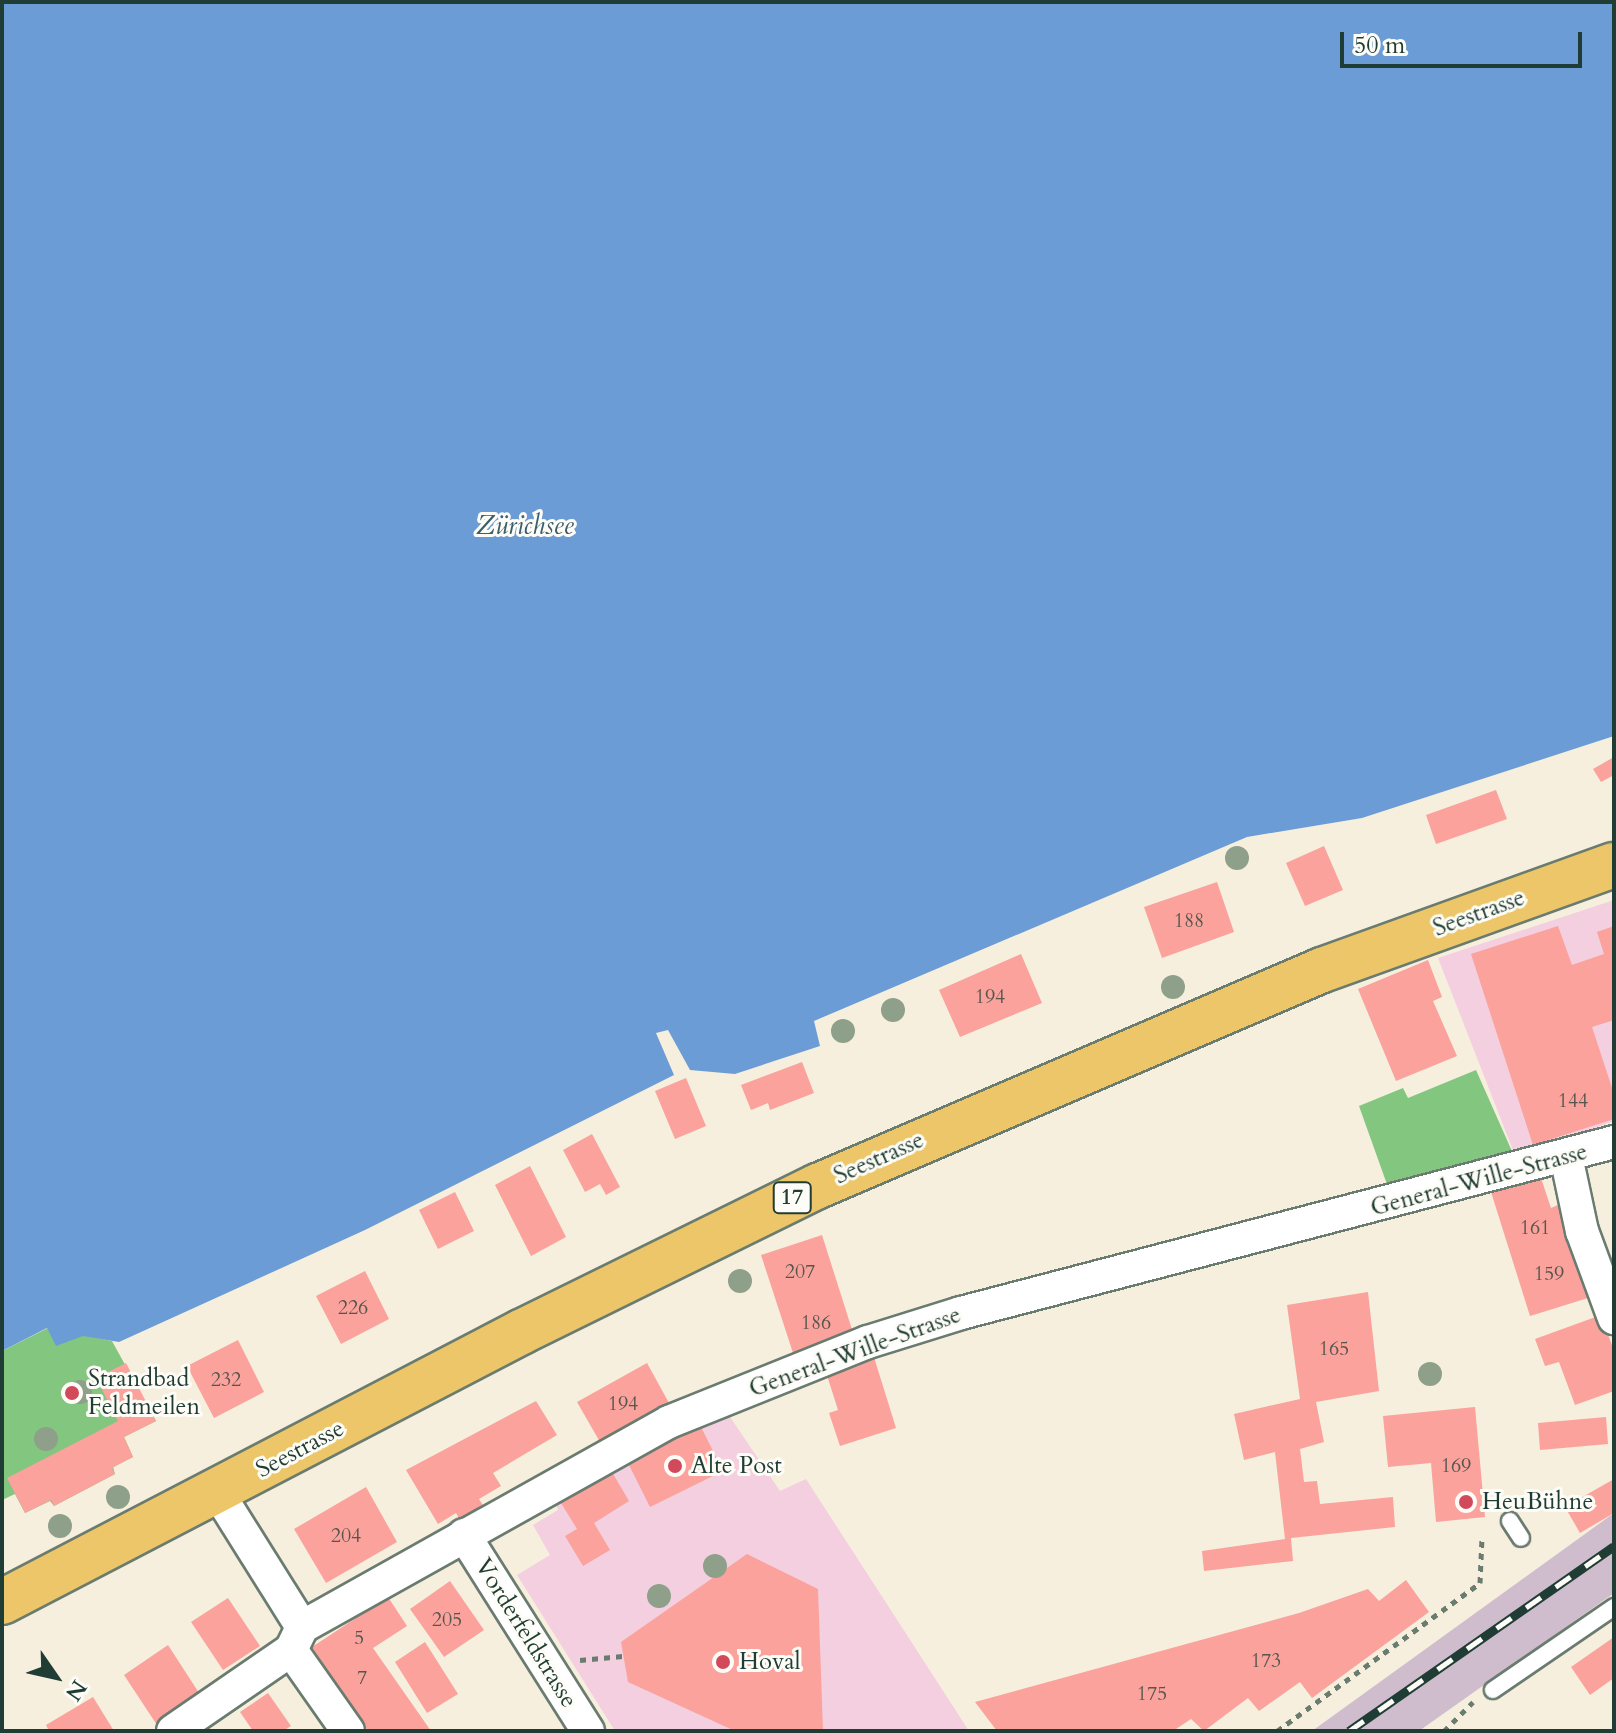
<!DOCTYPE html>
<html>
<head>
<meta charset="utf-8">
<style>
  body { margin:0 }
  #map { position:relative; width:1616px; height:1733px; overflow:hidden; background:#f6efdd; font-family:Cardo,serif }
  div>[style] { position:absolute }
  .built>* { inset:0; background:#f3cfdf }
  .industrial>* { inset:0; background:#cfbdce }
  .green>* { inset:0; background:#82c680 }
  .water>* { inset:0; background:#6c9cd5 }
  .building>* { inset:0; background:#faa29b }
  .path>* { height:5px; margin-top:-2.5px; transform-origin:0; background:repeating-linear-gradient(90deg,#6a7b6f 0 6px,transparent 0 12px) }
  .roads { filter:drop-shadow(2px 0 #6a7b6f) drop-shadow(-2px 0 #6a7b6f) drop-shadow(0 2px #6a7b6f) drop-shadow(0 -2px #6a7b6f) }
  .lane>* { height:16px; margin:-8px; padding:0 8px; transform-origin:8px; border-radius:8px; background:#fff }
  .street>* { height:32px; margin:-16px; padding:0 16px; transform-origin:16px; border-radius:16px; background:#fff }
  .primary>* { height:44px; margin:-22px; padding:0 22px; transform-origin:22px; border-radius:22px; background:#ecc669 }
  .rail>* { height:9px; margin-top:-4.5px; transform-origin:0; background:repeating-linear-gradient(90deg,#fdfcf7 0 18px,#1f3d34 0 36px); box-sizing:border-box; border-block:2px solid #1f3d34 }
  .trees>* { width:24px; height:24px; margin:-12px; border-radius:50%; background:#8ea08a }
  .dots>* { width:22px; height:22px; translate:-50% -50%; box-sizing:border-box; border:4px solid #fdfcf7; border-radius:50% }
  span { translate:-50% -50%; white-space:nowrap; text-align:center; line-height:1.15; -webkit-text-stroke:6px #fdfcf7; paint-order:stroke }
  .number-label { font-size:20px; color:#56564e }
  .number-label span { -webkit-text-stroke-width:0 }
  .shield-label span { padding:2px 6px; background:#fdfcf7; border:2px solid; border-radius:6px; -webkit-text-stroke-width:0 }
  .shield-label { font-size:22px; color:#1f3d34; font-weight:700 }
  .street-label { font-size:24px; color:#1f3d34 }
  .poi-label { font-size:24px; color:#1f3d34 }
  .left { translate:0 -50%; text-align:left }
  .water-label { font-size:26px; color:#3a5e6c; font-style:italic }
  .frame { position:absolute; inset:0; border:4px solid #1f3d34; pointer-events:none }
  .north { position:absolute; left:16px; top:1637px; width:80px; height:80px; -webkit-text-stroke:6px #fdfcf7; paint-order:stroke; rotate:124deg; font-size:22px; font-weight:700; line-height:32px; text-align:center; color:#1f3d34 }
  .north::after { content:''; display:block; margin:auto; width:28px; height:36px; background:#1f3d34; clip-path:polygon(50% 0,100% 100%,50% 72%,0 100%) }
  .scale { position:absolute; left:1340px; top:32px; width:242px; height:36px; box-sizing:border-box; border:4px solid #1f3d34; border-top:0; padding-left:10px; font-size:24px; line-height:28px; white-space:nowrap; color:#1f3d34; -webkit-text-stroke:6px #fdfcf7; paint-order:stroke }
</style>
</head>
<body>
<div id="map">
  <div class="built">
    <div style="clip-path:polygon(1614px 900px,1614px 1121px,1516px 1158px,1438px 958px)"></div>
    <div style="clip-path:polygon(728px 1414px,780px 1491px,806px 1479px,969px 1731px,615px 1731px,517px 1575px,550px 1555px,533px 1525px,558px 1510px,555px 1501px)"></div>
  </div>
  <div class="industrial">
    <div style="clip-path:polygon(1614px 1513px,1614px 1593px,1419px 1731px,1312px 1731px)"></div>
  </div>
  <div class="green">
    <div style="clip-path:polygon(1476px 1070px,1515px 1158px,1389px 1190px,1359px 1106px,1403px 1088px,1408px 1098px)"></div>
    <div style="clip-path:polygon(48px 1328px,112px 1341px,156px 1421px,124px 1437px,133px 1457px,113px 1467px,115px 1474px,54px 1506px,50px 1501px,25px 1513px,15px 1494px,2px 1500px,2px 1351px)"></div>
  </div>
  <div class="water">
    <div style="clip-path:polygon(2px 2px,1614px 2px,1614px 736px,1362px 818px,1247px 837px,814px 1021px,820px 1046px,735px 1074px,690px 1070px,668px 1030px,656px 1033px,674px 1075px,365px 1230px,119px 1342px,83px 1336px,56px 1346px,47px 1328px,2px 1351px)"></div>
  </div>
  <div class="building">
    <div style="clip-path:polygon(1614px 757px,1614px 775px,1601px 782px,1593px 769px)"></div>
    <div style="clip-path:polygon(1496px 790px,1507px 819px,1436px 844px,1426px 815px)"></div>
    <div style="clip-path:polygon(1324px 846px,1343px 890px,1305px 906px,1286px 863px)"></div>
    <div style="clip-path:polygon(1217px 882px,1234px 932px,1162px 958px,1144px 907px)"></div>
    <div style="clip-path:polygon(1558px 926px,1572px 965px,1604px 954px,1597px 932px,1614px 926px,1614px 1020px,1592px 1027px,1614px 1094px,1614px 1119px,1533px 1145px,1471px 954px)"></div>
    <div style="clip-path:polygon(1021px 954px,1042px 1003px,960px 1037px,939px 990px)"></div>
    <div style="clip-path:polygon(1428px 960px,1442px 997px,1433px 1001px,1457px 1056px,1396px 1081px,1358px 989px)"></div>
    <div style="clip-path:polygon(802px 1062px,814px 1093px,770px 1110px,768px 1103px,751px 1110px,741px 1085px)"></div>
    <div style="clip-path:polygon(686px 1078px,706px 1126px,675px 1139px,655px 1091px)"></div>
    <div style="clip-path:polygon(592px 1134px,620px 1187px,606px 1195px,600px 1184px,585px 1192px,563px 1150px)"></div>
    <div style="clip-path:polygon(530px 1166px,566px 1237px,531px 1256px,495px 1185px)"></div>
    <div style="clip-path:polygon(1540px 1175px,1551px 1208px,1560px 1204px,1588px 1298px,1530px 1316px,1491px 1192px)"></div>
    <div style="clip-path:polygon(455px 1192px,474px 1231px,438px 1249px,419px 1210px)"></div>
    <div style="clip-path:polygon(822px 1235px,855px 1339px,795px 1359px,761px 1255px)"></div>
    <div style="clip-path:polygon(365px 1271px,389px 1319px,341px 1344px,316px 1296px)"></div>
    <div style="clip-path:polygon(1368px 1292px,1379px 1391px,1316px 1402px,1324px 1442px,1300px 1449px,1304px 1482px,1317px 1481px,1320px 1504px,1393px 1497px,1395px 1527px,1291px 1538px,1293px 1561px,1204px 1571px,1202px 1551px,1285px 1539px,1275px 1452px,1244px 1460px,1234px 1414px,1300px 1399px,1287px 1305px)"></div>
    <div style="clip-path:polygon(1601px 1315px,1614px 1351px,1614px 1391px,1575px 1405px,1559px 1362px,1545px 1366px,1535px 1339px)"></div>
    <div style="clip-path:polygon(238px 1340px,264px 1392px,214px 1418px,187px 1366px)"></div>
    <div style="clip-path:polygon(873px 1354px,896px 1428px,840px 1446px,829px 1413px,838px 1410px,825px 1369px)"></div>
    <div style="clip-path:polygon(126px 1363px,156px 1421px,124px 1437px,133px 1457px,112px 1468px,115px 1474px,54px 1506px,51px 1500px,25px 1513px,7px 1478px,118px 1421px,96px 1378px)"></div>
    <div style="clip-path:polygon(647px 1363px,669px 1403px,600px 1442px,577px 1402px)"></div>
    <div style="clip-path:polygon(536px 1401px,557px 1435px,493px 1473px,501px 1486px,479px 1499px,486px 1510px,462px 1524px,456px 1513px,438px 1524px,406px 1470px)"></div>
    <div style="clip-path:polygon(1475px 1407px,1485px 1517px,1436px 1522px,1431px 1463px,1388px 1467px,1383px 1416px)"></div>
    <div style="clip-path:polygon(1606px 1417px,1608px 1444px,1540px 1450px,1538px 1423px)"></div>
    <div style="clip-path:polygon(700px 1425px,723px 1471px,650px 1507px,627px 1461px)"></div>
    <div style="clip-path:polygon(612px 1472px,629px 1501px,594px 1523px,610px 1550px,583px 1566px,565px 1536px,577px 1529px,561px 1503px)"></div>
    <div style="clip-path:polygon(1614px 1479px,1614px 1513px,1580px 1533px,1565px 1507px)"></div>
    <div style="clip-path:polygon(366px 1487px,397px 1542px,326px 1583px,294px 1529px)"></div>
    <div style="clip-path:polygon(747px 1554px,818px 1589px,823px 1731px,735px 1731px,628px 1682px,621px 1642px)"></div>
    <div style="clip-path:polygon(1406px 1580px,1429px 1612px,1312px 1698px,1300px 1682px,1259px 1711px,1248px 1698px,1204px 1731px,1191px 1719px,1173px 1731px,997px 1731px,975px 1702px,1299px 1613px,1368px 1589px,1379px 1601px)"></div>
    <div style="clip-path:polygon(450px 1581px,484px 1630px,444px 1657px,410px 1609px)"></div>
    <div style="clip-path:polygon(388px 1597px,407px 1626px,373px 1648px,431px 1731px,368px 1731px,312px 1647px)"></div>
    <div style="clip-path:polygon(228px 1598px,260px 1646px,223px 1670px,191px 1622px)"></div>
    <div style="clip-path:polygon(1614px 1637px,1614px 1678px,1590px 1695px,1571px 1667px)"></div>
    <div style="clip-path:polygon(425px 1642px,458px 1694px,427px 1713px,395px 1662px)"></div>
    <div style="clip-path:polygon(168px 1645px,201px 1696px,157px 1725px,124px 1675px)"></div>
    <div style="clip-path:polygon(268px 1693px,291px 1726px,283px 1731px,253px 1731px,240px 1712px)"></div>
    <div style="clip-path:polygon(93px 1697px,114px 1731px,49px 1731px,46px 1725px)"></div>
  </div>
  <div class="path">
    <div style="left:580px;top:1660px;width:43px;rotate:-5.3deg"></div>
    <div style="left:1277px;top:1731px;width:251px;rotate:-36.1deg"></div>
    <div style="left:1480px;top:1583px;width:45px;rotate:-87.5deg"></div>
    <div style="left:1444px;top:1731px;width:41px;rotate:-45deg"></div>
  </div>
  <div class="roads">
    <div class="lane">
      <div style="left:1510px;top:1521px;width:20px;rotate:57deg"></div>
      <div style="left:1493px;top:1690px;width:147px;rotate:-34.4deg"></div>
    </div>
    <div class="street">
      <div style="left:1566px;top:1156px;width:77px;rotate:78deg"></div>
      <div style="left:1582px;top:1231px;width:93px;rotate:69.8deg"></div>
      <div style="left:218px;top:1493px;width:158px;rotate:57.9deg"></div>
      <div style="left:464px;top:1535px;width:232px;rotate:57.7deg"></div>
      <div style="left:291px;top:1650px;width:99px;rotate:54.9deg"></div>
      <div style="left:173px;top:1731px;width:143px;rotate:-34.5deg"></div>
      <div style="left:291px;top:1650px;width:25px;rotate:-64deg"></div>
      <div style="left:302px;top:1627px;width:420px;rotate:-29.2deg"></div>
      <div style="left:669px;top:1422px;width:214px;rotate:-21.9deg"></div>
      <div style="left:868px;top:1342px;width:97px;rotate:-17.3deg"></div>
      <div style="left:961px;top:1313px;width:675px;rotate:-14.67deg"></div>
    </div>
    <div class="primary">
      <div style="left:2px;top:1602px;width:587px;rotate:-27.48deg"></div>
      <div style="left:523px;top:1331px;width:329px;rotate:-26.2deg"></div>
      <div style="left:818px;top:1186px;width:548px;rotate:-23.2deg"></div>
      <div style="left:1322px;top:970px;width:310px;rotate:-19.8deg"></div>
    </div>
  </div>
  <div class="rail">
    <div style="left:1349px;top:1731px;width:323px;rotate:-34.9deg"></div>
  </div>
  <div class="trees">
    <div style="left:1237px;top:858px"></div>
    <div style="left:1173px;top:987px"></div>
    <div style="left:893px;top:1010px"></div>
    <div style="left:843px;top:1031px"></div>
    <div style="left:740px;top:1281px"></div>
    <div style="left:1430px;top:1374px"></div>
    <div style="left:80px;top:1392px"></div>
    <div style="left:46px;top:1439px"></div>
    <div style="left:118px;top:1497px"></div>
    <div style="left:60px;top:1526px"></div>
    <div style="left:715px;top:1566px"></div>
    <div style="left:659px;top:1596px"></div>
  </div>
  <div class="dots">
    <div style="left:72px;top:1393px;background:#d1495b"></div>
    <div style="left:675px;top:1466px;background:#d1495b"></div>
    <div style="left:1466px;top:1502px;background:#d1495b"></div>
    <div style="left:723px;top:1662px;background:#d1495b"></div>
  </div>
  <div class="number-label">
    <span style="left:1189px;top:920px">188</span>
    <span style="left:990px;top:996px">194</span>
    <span style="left:1573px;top:1100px">144</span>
    <span style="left:1535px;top:1227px">161</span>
    <span style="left:800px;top:1271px">207</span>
    <span style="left:1549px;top:1273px">159</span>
    <span style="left:353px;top:1307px">226</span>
    <span style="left:816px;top:1322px">186</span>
    <span style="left:1334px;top:1348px">165</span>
    <span style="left:226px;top:1379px">232</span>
    <span style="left:623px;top:1403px">194</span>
    <span style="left:1456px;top:1465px">169</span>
    <span style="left:346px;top:1535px">204</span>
    <span style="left:447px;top:1619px">205</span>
    <span style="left:359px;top:1637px">5</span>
    <span style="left:1266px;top:1660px">173</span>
    <span style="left:362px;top:1677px">7</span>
    <span style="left:1152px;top:1693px">175</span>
  </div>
  <div class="shield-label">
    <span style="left:792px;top:1198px">17</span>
  </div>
  <div class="street-label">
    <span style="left:1479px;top:913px;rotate:-20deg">Seestrasse</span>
    <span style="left:879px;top:1158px;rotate:-24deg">Seestrasse</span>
    <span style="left:1479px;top:1180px;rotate:-15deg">General-Wille-Strasse</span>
    <span style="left:855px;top:1352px;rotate:-20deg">General-Wille-Strasse</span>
    <span style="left:300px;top:1449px;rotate:-28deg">Seestrasse</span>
    <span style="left:526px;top:1633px;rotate:58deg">Vorderfeldstrasse</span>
  </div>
  <div class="poi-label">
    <span class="left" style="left:88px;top:1393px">Strandbad<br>Feldmeilen</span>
    <span class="left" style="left:691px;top:1466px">Alte Post</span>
    <span class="left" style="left:1482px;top:1502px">HeuBühne</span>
    <span class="left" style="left:739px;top:1662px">Hoval</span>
  </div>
  <div class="water-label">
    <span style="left:525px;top:526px">Zürichsee</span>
  </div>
  <div class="frame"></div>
  <div class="north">N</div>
  <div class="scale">50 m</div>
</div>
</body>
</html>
